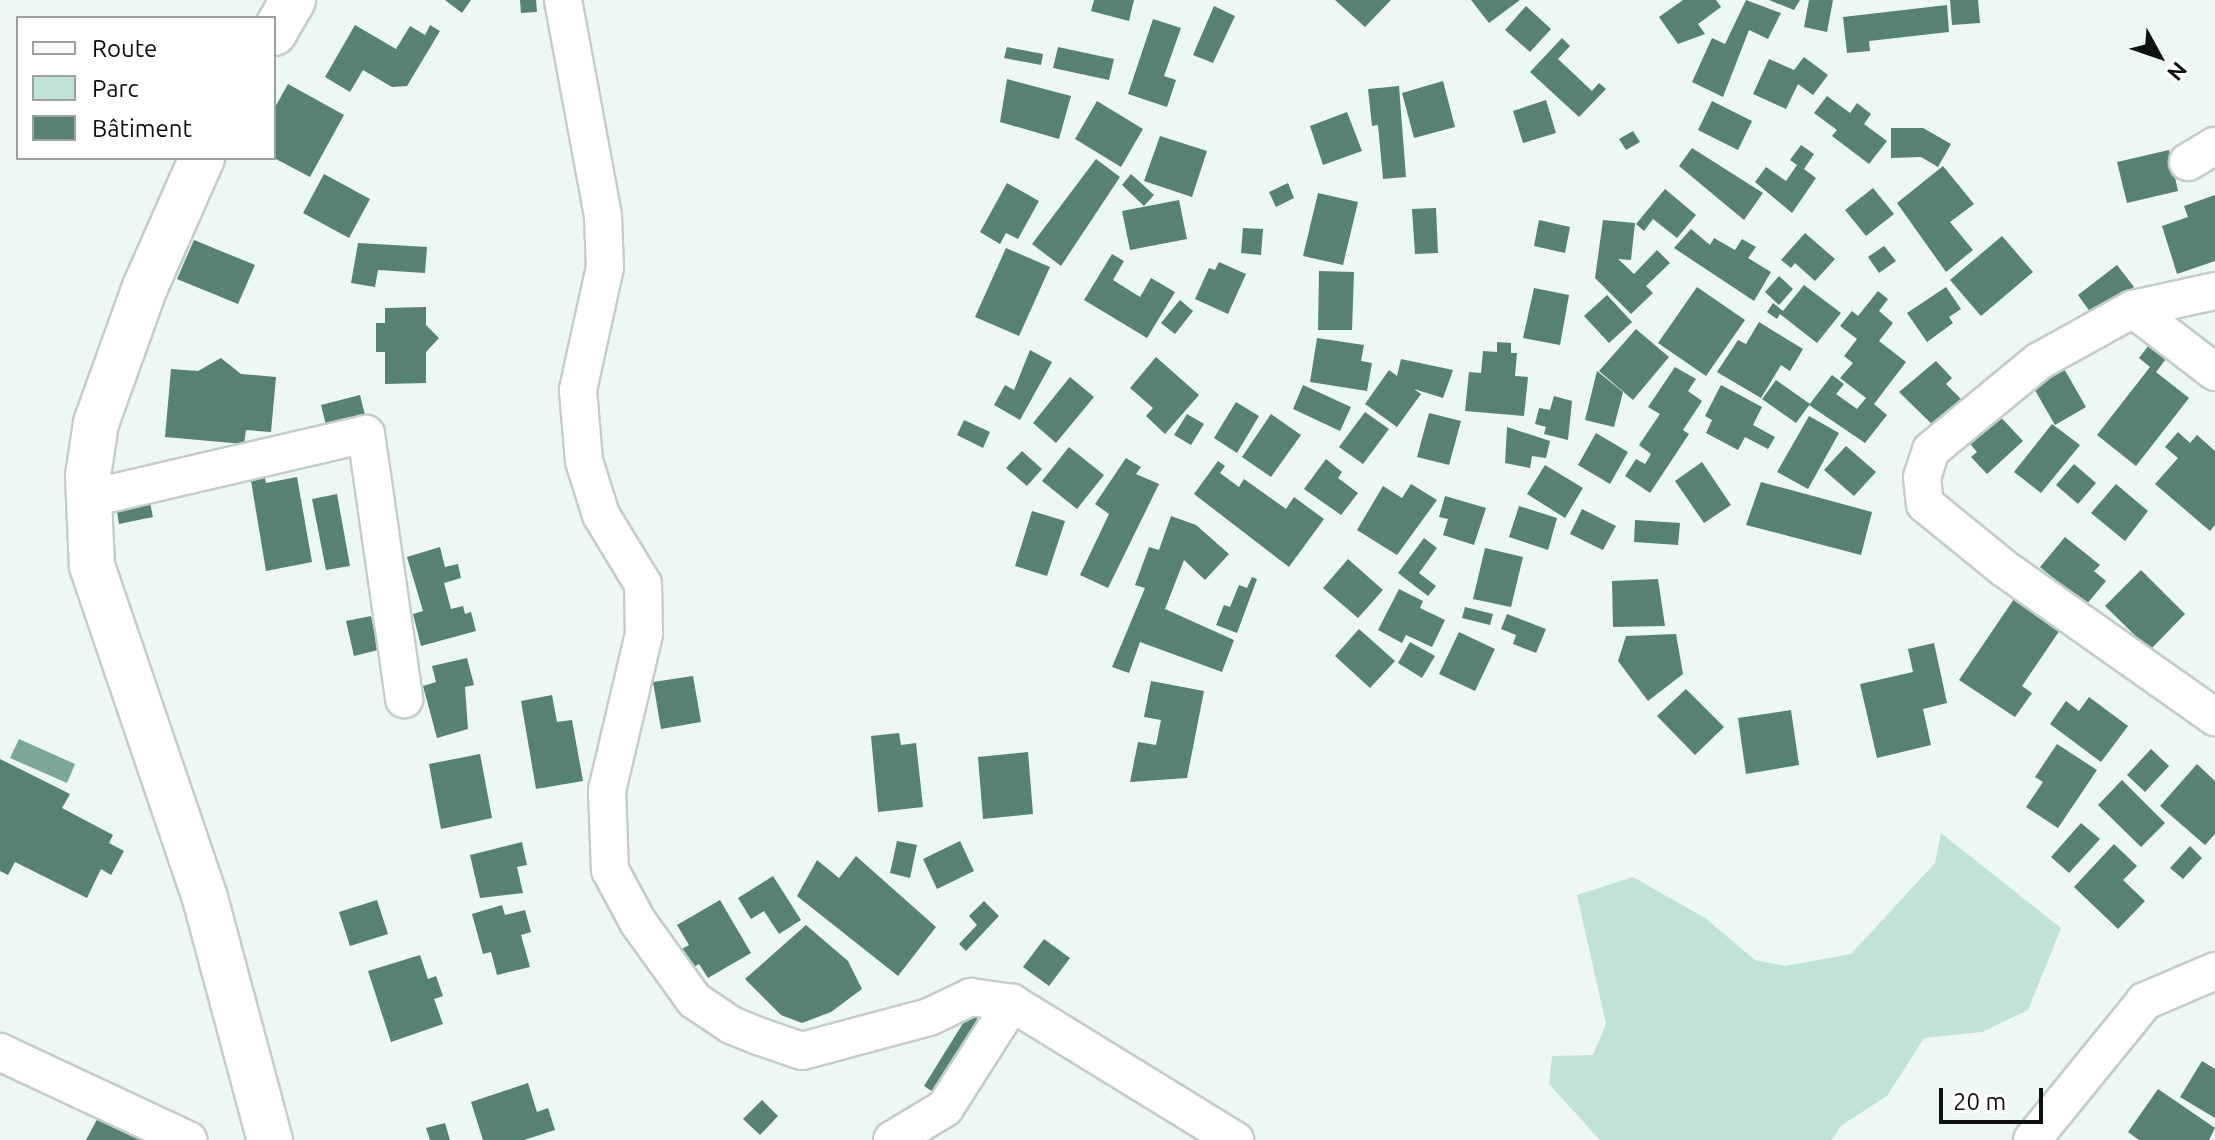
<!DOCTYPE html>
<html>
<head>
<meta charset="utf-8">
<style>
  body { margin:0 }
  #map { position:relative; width:2215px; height:1140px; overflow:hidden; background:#edf7f3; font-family:Ubuntu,sans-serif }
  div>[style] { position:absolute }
  .green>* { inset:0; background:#c1e3d7 }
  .water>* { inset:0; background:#7ba797 }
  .building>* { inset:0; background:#578273 }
  .roads { filter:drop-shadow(2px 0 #c4cdca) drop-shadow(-2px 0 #c4cdca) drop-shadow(0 2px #c4cdca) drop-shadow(0 -2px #c4cdca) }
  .minor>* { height:36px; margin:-18px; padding:0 18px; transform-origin:18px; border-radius:18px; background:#fff }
  .tertiary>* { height:44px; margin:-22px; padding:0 22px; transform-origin:22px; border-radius:22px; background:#fff }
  span { translate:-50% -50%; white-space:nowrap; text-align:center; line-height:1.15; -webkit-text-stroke:7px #fff; paint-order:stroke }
  .legend { position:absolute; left:16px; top:16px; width:260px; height:144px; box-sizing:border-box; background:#fff; border:2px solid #9ea09f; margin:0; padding:10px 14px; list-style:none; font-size:24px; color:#0d110f }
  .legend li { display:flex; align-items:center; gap:16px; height:40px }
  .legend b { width:40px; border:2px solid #9ea09f }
  .north { position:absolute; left:2119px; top:16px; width:80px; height:80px; -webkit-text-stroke:6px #fff; paint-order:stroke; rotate:130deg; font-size:22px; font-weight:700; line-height:32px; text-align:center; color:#0d110f }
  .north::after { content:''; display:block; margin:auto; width:28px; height:36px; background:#0d110f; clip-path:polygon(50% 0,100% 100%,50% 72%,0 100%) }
  .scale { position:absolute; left:1939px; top:1088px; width:104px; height:36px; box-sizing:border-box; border:4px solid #0d110f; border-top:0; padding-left:10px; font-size:24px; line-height:28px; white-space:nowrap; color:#0d110f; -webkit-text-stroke:6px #fff; paint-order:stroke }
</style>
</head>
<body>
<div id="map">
  <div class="green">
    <div style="clip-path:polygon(1941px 833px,2061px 928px,2028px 1010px,1982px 1032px,1924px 1038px,1887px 1096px,1842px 1125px,1831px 1140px,1600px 1140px,1549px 1084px,1552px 1056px,1593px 1055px,1606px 1024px,1577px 895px,1633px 877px,1705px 918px,1755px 960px,1785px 966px,1851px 954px,1935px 863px)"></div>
  </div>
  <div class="water">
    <div style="clip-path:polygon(19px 739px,75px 764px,67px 783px,10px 758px)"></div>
  </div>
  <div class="building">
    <div style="clip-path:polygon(445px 0,471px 0,462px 13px)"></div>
    <div style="clip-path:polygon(520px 0,536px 0,537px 12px,521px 13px)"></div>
    <div style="clip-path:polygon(1094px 0,1134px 0,1129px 21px,1091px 11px)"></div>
    <div style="clip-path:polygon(1335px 0,1391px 0,1365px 27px)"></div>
    <div style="clip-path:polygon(1471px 0,1520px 0,1489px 23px)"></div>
    <div style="clip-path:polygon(1683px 0,1716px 0,1721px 7px,1698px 24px,1705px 34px,1678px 44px,1659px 17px)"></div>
    <div style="clip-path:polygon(1746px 0,1781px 13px,1768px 39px,1749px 30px,1723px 97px,1692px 82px,1712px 38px,1725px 44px)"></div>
    <div style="clip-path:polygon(1769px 0,1800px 0,1794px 10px)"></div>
    <div style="clip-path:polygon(1809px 0,1833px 0,1827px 32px,1804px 27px)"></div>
    <div style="clip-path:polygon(1950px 0,1978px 0,1980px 23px,1952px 25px)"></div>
    <div style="clip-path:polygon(1947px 5px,1949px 32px,1869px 41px,1870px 51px,1847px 53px,1843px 17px)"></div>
    <div style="clip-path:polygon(1214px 6px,1235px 16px,1213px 63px,1193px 55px)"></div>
    <div style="clip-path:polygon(1526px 6px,1551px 29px,1530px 52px,1505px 30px)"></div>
    <div style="clip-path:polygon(1153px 19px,1181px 28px,1164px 76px,1176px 80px,1167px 107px,1128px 94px)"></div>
    <div style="clip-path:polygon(355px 25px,396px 49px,410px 26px,425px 35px,430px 25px,440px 31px,407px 86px,392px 87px,363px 70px,350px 92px,325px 77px)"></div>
    <div style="clip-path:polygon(1562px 38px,1570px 46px,1558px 59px,1592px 91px,1599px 83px,1606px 89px,1579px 117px,1530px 72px)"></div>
    <div style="clip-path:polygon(1007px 47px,1043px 54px,1041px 65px,1004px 58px)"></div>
    <div style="clip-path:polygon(1058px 47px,1114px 59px,1109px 80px,1053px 68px)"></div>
    <div style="clip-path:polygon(1804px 57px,1828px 75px,1813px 95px,1798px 84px,1786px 109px,1753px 94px,1769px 59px,1794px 70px)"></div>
    <div style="clip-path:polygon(1007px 79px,1071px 96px,1059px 139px,1000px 122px)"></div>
    <div style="clip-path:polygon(1443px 81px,1455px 127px,1414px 138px,1402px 93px)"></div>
    <div style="clip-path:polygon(288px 84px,344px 115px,310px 177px,274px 158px,274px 109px)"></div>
    <div style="clip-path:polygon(1399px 86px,1406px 177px,1383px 179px,1378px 125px,1372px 126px,1368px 89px)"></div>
    <div style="clip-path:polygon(1827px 96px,1850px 113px,1857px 103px,1871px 114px,1864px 124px,1887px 141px,1869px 164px,1832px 136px,1837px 130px,1814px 113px)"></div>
    <div style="clip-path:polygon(1546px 100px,1556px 133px,1523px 143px,1513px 111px)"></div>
    <div style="clip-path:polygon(1097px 101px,1143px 129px,1121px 167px,1075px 139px)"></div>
    <div style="clip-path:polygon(1712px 101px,1752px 121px,1738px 150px,1698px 130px)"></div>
    <div style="clip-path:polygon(1347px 112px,1362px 151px,1323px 165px,1310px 126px)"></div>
    <div style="clip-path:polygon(1891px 128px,1923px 128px,1951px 144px,1938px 167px,1921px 157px,1891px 158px)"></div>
    <div style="clip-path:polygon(1633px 131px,1640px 142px,1626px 150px,1619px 139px)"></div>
    <div style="clip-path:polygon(1160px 136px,1207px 151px,1192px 197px,1144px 181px)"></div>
    <div style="clip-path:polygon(1801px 145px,1814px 154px,1804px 169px,1816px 178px,1792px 213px,1755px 182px,1766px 167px,1786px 181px,1797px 165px,1790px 160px)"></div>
    <div style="clip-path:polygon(1692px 148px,1763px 193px,1744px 220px,1679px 166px)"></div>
    <div style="clip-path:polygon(2169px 150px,2178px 191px,2127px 203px,2117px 162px)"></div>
    <div style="clip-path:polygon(1096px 159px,1120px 177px,1061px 266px,1032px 244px)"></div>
    <div style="clip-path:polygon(1943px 166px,1974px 204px,1950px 222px,1973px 250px,1946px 272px,1897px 203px)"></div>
    <div style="clip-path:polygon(324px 174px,370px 199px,349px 238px,303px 213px)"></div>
    <div style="clip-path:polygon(1131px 174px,1154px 195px,1144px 206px,1122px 185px)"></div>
    <div style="clip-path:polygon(1007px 183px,1039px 201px,1018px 239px,1006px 233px,1000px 244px,980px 232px)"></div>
    <div style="clip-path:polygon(1288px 183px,1294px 198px,1276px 207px,1269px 192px)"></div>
    <div style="clip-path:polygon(1873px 188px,1894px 214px,1866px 236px,1845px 210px)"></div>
    <div style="clip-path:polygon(1665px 189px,1696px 215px,1677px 238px,1653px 219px,1644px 231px,1636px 224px)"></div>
    <div style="clip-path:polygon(1318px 193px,1358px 202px,1343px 265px,1303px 256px)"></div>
    <div style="clip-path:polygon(2215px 195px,2215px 261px,2177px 274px,2162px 226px,2188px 217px,2184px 206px)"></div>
    <div style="clip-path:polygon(1179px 200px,1187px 239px,1130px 250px,1122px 211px)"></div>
    <div style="clip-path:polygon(1436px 208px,1438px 253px,1415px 254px,1412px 209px)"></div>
    <div style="clip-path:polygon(1539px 220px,1570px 227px,1565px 253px,1534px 246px)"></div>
    <div style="clip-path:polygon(1603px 220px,1635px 223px,1631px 260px,1618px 259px,1634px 274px,1657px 250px,1670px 263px,1646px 286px,1653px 293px,1631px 314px,1595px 278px)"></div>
    <div style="clip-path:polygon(1243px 228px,1263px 229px,1261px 255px,1241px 253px)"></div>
    <div style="clip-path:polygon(1691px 229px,1710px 245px,1714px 238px,1735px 250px,1742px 239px,1756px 247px,1748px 258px,1771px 272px,1754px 301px,1674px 248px)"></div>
    <div style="clip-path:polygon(1805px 233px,1835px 259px,1815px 281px,1795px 263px,1791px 268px,1781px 260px)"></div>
    <div style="clip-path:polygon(2002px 236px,2033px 272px,1981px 316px,1950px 280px)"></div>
    <div style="clip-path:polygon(194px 240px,255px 265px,238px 304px,177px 279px)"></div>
    <div style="clip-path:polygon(358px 243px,427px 247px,425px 273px,378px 270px,375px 287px,351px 283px)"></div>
    <div style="clip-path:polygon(1884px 246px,1896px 261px,1879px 273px,1868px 257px)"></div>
    <div style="clip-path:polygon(1006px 248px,1050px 267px,1019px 336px,975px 317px)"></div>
    <div style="clip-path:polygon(1112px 254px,1124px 261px,1113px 280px,1140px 297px,1151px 278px,1175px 292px,1147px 338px,1084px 300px)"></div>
    <div style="clip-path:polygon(1219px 262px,1246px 274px,1228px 314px,1195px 299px,1209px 268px,1215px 270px)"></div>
    <div style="clip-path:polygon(2117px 265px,2134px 287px,2093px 316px,2078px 295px)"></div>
    <div style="clip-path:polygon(1319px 271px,1354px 272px,1352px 330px,1318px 330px)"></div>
    <div style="clip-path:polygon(1779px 276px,1793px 289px,1779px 305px,1765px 292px)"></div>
    <div style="clip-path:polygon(1804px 285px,1841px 313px,1817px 343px,1780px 314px,1777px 319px,1767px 312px,1773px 303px,1783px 311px)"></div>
    <div style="clip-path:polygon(1697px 287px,1745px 320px,1706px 376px,1658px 343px)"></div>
    <div style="clip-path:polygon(1946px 287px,1961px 309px,1949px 317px,1953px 323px,1927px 342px,1907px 313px)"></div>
    <div style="clip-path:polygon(1534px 288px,1569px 295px,1560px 345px,1523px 338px)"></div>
    <div style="clip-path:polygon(1878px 291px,1888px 299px,1879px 311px,1893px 323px,1879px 341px,1906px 362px,1874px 404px,1887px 415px,1865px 443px,1809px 405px,1832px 375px,1844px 384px,1836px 394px,1857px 409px,1866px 398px,1840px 378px,1853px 363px,1844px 356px,1857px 339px,1840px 326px,1852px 311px,1858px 316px)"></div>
    <div style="clip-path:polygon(1607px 295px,1632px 322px,1609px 343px,1584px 316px)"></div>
    <div style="clip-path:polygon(1180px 300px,1193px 311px,1175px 334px,1161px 323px)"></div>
    <div style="clip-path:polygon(426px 307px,426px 325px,439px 338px,426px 352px,426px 383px,385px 384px,385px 352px,376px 352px,376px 323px,385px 323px,385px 308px)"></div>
    <div style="clip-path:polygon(1759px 322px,1803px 349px,1790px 371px,1781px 365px,1761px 398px,1717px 372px,1738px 340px,1746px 344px)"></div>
    <div style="clip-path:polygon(1636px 329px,1669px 357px,1633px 400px,1599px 371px)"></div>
    <div style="clip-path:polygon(2155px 337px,2172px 351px,2156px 372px,2189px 398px,2136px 466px,2097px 435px,2150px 367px,2139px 358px)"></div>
    <div style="clip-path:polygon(1317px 338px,1364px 345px,1361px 361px,1372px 363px,1367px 391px,1310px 382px)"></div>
    <div style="clip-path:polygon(1497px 342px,1511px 343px,1511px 353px,1517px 353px,1515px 376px,1528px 377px,1524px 416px,1465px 411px,1469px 372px,1481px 373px,1483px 351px,1497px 352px)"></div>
    <div style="clip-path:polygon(1030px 350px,1052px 362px,1020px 420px,994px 405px,1005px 385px,1014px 390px)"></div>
    <div style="clip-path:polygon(1156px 357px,1199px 395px,1165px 434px,1146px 416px,1153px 408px,1130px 388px)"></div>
    <div style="clip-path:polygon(221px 358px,241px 374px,276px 377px,271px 432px,246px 430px,244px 444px,165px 437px,171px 369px,198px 371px)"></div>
    <div style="clip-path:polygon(1401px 359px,1453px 370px,1443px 398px,1414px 389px,1421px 394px,1397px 427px,1365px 404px,1389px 370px,1397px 376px)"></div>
    <div style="clip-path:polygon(1936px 361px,1952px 378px,1946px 384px,1967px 405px,1940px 432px,1899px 392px)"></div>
    <div style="clip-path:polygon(1675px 367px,1696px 379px,1688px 391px,1702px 401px,1683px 430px,1689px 434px,1650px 493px,1625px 476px,1636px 459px,1645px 464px,1651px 454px,1639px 445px,1660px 414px,1648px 407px)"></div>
    <div style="clip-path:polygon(2063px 367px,2086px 407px,2055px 425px,2032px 385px)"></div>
    <div style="clip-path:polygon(1597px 371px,1623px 392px,1614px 427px,1585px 420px)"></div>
    <div style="clip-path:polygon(1070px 377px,1094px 397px,1056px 443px,1033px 423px)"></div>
    <div style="clip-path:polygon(1776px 380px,1810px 404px,1796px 423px,1762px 399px)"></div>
    <div style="clip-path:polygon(1303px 385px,1351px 407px,1340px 431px,1293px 409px)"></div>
    <div style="clip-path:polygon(1721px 385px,1762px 407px,1753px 425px,1775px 437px,1768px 449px,1745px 437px,1738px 450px,1706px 433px,1712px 420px,1705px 416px)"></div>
    <div style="clip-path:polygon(360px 395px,367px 423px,328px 433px,321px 405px)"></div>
    <div style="clip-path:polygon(1554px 396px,1572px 401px,1568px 440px,1544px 434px,1546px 427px,1535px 424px,1539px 408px,1550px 410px)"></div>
    <div style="clip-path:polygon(1236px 402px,1259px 416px,1237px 453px,1214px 438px)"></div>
    <div style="clip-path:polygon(1365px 412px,1389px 429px,1363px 464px,1339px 447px)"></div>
    <div style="clip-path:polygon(1429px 413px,1461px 421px,1449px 465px,1417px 457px)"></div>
    <div style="clip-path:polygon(1997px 413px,2023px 441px,1987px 474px,1971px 457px,1977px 452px,1967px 440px)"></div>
    <div style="clip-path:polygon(1187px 414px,1204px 424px,1191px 445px,1174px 435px)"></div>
    <div style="clip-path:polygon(1271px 414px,1301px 435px,1271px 477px,1242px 457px)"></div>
    <div style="clip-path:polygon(1809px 416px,1839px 433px,1808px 489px,1777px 472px)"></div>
    <div style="clip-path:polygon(964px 420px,990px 432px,983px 448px,957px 435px)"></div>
    <div style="clip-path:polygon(2052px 424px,2080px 445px,2041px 493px,2014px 472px)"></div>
    <div style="clip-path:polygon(1507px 427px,1550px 441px,1546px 458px,1532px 456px,1530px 468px,1505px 463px)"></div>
    <div style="clip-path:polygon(2178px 432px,2190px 443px,2197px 435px,2215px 451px,2215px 525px,2210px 531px,2155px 484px,2178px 458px,2165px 447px)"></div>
    <div style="clip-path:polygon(1596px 433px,1628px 452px,1610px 484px,1578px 465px)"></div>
    <div style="clip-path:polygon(1846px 446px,1876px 472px,1854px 496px,1824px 470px)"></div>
    <div style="clip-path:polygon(1069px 447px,1104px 475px,1077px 509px,1042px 481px)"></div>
    <div style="clip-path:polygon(1022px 451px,1042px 469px,1027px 486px,1006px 468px)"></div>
    <div style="clip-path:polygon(1126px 458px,1141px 467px,1136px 474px,1159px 484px,1108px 588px,1080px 575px,1109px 514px,1095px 504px)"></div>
    <div style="clip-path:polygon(1326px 459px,1342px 472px,1338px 478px,1358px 493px,1341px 515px,1304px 489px)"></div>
    <div style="clip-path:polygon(1218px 461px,1225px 466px,1220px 473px,1239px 487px,1244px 479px,1286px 509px,1294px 497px,1324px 519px,1289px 567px,1194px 494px)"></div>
    <div style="clip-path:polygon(1702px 462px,1731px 505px,1704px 523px,1675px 481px)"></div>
    <div style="clip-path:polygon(2074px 464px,2096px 483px,2078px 504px,2056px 485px)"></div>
    <div style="clip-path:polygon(1545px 465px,1583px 488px,1565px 518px,1527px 494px)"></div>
    <div style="clip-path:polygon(264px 473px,266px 483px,297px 477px,312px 562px,266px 571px,250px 475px)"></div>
    <div style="clip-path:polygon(1761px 482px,1872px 512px,1861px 555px,1746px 525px)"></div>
    <div style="clip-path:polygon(1411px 484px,1437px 500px,1397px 555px,1357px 530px,1383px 486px,1402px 498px)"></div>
    <div style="clip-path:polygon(2116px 484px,2148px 511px,2125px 541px,2091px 513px)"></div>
    <div style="clip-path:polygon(337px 494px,350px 566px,326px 570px,312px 499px)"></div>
    <div style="clip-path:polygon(1445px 496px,1486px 508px,1474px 545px,1443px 535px,1448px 519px,1439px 517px)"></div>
    <div style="clip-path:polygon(149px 498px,153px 517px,119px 524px,116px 505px)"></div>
    <div style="clip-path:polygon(1519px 506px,1557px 518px,1548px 550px,1509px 537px)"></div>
    <div style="clip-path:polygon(1582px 509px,1616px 526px,1603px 550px,1570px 534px)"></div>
    <div style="clip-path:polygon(1032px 511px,1065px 521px,1047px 576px,1015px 566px)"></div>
    <div style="clip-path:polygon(1171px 516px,1196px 525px,1229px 554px,1205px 580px,1184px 560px,1165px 609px,1234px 640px,1222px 672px,1140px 642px,1129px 673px,1112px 667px,1145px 588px,1135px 585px,1149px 547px,1159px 550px)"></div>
    <div style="clip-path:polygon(1635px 520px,1680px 523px,1678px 545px,1634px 542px)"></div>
    <div style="clip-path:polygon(2065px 537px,2100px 565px,2094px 571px,2106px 581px,2086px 605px,2040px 567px)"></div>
    <div style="clip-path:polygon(1424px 538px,1437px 548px,1419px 573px,1436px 586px,1428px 596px,1398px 573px)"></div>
    <div style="clip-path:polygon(440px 547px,445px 567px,458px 564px,461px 578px,444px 583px,451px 609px,463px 606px,465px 614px,471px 612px,476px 631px,421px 646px,413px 614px,423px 611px,407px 557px)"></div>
    <div style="clip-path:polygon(1485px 548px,1523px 557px,1511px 607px,1473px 599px)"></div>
    <div style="clip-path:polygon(1348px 559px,1383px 590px,1358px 618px,1323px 588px)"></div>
    <div style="clip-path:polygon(2141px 570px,2185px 614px,2150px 650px,2105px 606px)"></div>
    <div style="clip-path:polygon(1252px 577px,1257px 579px,1237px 633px,1216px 625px,1224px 605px,1230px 607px,1239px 585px,1247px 588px)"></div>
    <div style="clip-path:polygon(1658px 579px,1665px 626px,1613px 627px,1612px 581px)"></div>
    <div style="clip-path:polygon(1399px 589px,1423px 601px,1420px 608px,1445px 620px,1432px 647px,1406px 635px,1402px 643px,1378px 630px)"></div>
    <div style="clip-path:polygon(2014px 599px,2060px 630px,2022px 686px,2032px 693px,2015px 717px,1959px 680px)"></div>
    <div style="clip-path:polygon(1465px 607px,1493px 614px,1490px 625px,1462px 618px)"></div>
    <div style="clip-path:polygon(1507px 614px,1546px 629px,1536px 653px,1513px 644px,1516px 635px,1501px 629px)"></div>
    <div style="clip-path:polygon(371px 616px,378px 650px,354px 656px,346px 621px)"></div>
    <div style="clip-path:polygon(1359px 629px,1395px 661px,1370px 688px,1335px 656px)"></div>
    <div style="clip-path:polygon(1459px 632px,1495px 649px,1475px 691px,1439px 674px)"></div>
    <div style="clip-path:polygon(1676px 634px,1683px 674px,1648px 701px,1618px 661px,1626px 636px)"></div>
    <div style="clip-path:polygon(1410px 642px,1435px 656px,1422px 678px,1398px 663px)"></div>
    <div style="clip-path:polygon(1934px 643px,1947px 703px,1923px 709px,1931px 745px,1877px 758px,1860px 684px,1913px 672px,1908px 649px)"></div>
    <div style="clip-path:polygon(467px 658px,474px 685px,465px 687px,468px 729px,437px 738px,423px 686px,436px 682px,432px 666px)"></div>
    <div style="clip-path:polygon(693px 676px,701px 722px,661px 729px,653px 682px)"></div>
    <div style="clip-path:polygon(1151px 681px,1204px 691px,1187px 778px,1130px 782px,1138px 742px,1156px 745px,1161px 720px,1144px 717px)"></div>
    <div style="clip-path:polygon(1686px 689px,1724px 727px,1695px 755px,1657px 716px)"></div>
    <div style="clip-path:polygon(552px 695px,557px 722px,572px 720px,583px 781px,536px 789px,521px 701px)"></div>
    <div style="clip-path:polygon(2089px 697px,2128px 726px,2101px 762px,2050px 724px,2066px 701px,2079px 711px)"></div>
    <div style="clip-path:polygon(1791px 710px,1799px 765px,1746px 774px,1738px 718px)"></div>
    <div style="clip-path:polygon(899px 733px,901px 745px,916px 743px,923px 807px,878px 812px,871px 736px)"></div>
    <div style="clip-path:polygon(2057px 744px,2097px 770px,2058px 828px,2026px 807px,2043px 782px,2035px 777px)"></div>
    <div style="clip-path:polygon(2151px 749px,2169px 766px,2145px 792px,2127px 775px)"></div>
    <div style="clip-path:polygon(1028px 752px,1033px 814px,983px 819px,978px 757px)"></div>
    <div style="clip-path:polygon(480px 754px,492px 818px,441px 829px,429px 764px)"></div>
    <div style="clip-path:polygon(0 759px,70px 794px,62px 808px,113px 835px,109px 843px,124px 851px,111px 875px,101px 869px,87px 898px,15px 862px,8px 875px,0 871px)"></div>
    <div style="clip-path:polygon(2197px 764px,2215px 781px,2215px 834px,2205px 845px,2160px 806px)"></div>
    <div style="clip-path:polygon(2122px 780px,2165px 823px,2141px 847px,2098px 805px)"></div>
    <div style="clip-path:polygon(2081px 823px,2100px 839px,2069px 873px,2051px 857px)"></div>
    <div style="clip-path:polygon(897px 841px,917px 845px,910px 878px,890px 873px)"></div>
    <div style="clip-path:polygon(960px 841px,974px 871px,937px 889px,923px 859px)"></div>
    <div style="clip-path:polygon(522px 842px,527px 865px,517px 867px,523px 893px,480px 898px,470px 855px)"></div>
    <div style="clip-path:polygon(2114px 844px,2137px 866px,2123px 880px,2145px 901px,2118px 929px,2074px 887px)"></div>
    <div style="clip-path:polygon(2190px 846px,2202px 858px,2183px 879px,2170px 868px)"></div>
    <div style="clip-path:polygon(856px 856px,936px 927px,898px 976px,797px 896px,817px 860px,839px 878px)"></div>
    <div style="clip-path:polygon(773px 876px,801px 920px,779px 934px,764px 911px,751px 919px,738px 898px)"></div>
    <div style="clip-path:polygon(377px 900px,388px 934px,350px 946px,339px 912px)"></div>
    <div style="clip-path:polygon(720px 900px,751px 953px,708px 978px,699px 964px,689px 970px,678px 951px,689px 945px,677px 925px)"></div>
    <div style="clip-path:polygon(984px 901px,999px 916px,966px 951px,959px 944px,977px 925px,969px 916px)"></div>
    <div style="clip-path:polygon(502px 905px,505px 915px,525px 910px,531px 932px,521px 935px,530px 967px,497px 975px,491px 952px,483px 954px,472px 914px)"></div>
    <div style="clip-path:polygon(806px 925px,848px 961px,862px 989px,831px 1012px,802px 1023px,781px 1015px,745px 979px)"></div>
    <div style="clip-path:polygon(1044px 939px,1070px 958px,1049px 986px,1023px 967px)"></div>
    <div style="clip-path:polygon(420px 955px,428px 979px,436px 976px,443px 996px,434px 999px,443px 1024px,391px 1042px,368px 971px)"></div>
    <div style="clip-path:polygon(970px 1012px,991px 1025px,944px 1099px,924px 1086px)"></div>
    <div style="clip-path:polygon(2202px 1061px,2215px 1069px,2215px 1118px,2180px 1097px)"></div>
    <div style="clip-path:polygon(528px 1083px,537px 1112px,548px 1108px,555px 1130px,524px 1140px,483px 1140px,471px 1102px)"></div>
    <div style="clip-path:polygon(2158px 1089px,2215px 1128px,2209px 1140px,2139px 1140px,2128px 1132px)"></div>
    <div style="clip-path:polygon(762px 1100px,778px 1116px,760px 1135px,743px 1119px)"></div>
    <div style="clip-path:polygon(101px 1112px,145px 1135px,143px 1140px,86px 1140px)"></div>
    <div style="clip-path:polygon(445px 1123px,450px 1140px,430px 1140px,426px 1128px)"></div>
  </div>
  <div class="roads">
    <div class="minor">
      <div style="left:563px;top:0;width:220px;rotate:79.5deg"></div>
      <div style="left:603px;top:216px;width:51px;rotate:87.8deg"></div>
      <div style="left:605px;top:267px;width:126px;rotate:102.4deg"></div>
      <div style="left:578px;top:390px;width:71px;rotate:85.2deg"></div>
      <div style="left:584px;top:461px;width:57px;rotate:72.5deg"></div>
      <div style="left:601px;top:515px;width:81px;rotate:58.7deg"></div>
      <div style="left:643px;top:584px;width:50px;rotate:88.9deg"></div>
      <div style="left:644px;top:634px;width:160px;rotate:103.3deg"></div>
      <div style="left:607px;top:790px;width:80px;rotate:87.9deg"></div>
      <div style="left:610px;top:870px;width:59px;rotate:61.7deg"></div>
      <div style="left:638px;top:922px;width:96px;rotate:54.3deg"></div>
      <div style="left:694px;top:1000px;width:45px;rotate:34deg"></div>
      <div style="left:731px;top:1025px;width:32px;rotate:22deg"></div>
      <div style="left:761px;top:1037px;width:43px;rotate:18.9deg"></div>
      <div style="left:802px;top:1051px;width:131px;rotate:-15deg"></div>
      <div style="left:929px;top:1017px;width:47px;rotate:-25.5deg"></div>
      <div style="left:971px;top:997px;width:41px;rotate:8.3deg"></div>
      <div style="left:1012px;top:1003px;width:262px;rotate:31.6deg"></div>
      <div style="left:2188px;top:162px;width:31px;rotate:-31deg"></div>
      <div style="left:2133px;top:309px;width:84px;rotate:-12.4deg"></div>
      <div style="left:2215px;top:372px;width:103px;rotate:-142.5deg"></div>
      <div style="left:2133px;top:309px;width:107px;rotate:151deg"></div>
      <div style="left:2039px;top:361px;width:140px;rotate:140.5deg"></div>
      <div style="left:1931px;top:450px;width:28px;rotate:108deg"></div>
      <div style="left:1922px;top:477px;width:27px;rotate:84deg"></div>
      <div style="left:1925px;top:504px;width:103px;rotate:39.1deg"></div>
      <div style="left:2005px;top:569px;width:257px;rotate:35.2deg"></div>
      <div style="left:91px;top:498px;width:282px;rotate:-13.1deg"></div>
      <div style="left:366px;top:434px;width:268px;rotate:81.8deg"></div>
      <div style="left:0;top:1052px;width:208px;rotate:25.1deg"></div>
      <div style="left:892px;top:1140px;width:62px;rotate:-31.1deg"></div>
      <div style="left:945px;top:1108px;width:125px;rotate:-57.5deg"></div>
      <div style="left:2032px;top:1140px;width:179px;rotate:-50.9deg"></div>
      <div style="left:2145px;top:1001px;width:76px;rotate:-23.2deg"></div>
    </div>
    <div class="tertiary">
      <div style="left:274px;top:33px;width:38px;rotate:-60deg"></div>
      <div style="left:202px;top:158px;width:141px;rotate:113.8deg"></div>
      <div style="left:145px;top:287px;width:145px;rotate:109.8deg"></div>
      <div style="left:96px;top:423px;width:54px;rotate:98.6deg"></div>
      <div style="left:88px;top:476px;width:90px;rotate:87.5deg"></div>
      <div style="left:92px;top:566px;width:351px;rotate:71.2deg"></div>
      <div style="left:205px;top:898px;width:251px;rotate:75deg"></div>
    </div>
  </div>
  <ul class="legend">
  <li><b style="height:10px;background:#fff"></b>Route</li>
  <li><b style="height:22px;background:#c1e3d7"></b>Parc</li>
  <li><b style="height:22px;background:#578273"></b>Bâtiment</li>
  </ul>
  <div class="north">N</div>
  <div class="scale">20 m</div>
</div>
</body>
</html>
